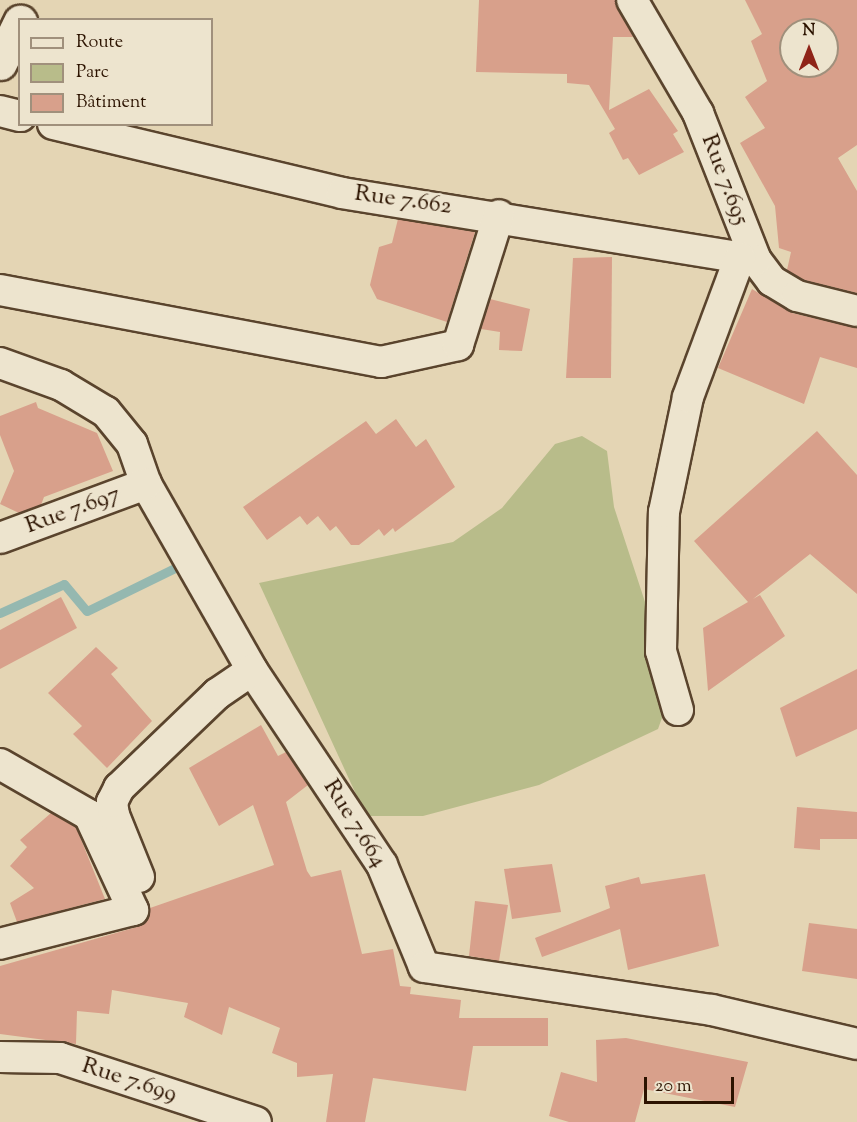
<!DOCTYPE html>
<html>
<head>
<meta charset="utf-8">
<style>
  body { margin:0 }
  #map { position:relative; width:857px; height:1122px; overflow:hidden; background:#e4d5b4; font-family:"Sorts Mill Goudy",serif }
  div>[style] { position:absolute }
  .green>* { inset:0; background:#b8bc8a }
  .stream>* { height:9px; margin:-4.5px; padding:0 4.5px; transform-origin:4.5px; border-radius:4.5px; background:#95b8b0 }
  .building>* { inset:0; background:#d8a08b }
  .roads { filter:drop-shadow(2px 0 #5a442d) drop-shadow(-2px 0 #5a442d) drop-shadow(0 2px #5a442d) drop-shadow(0 -2px #5a442d) }
  .minor>* { height:30px; margin:-15px; padding:0 15px; transform-origin:15px; border-radius:15px; background:#ede4ce }
  .secondary>* { height:33px; margin:-16.5px; padding:0 16.5px; transform-origin:16.5px; border-radius:16.5px; background:#ede4ce }
  span { translate:-50% -50%; white-space:nowrap; text-align:center; line-height:1.15; -webkit-text-stroke:4.5px #ede4ce; paint-order:stroke }
  .street-label { font-size:24px; color:#2c1300 }
  .legend { position:absolute; left:18px; top:18px; width:195px; height:108px; box-sizing:border-box; background:#ede4ce; border:2px solid #a0907c; margin:0; padding:8px 10px; list-style:none; font-size:18px; color:#2c1300 }
  .legend li { display:flex; align-items:center; gap:12px; height:30px }
  .legend b { width:30px; border:2px solid #a0907c }
  .north { position:absolute; left:779px; top:18px; width:60px; height:60px; box-sizing:border-box; background:#ede4ce; border:2px solid #a0907c; border-radius:50%; rotate:0deg; font-size:16px; font-weight:700; line-height:24px; text-align:center; color:#2c1300 }
  .north::after { content:''; display:block; margin:auto; width:21px; height:27px; background:#8f2418; clip-path:polygon(50% 0,100% 100%,50% 72%,0 100%) }
  .scale { position:absolute; left:644px; top:1077px; width:90px; height:27px; box-sizing:border-box; border:3px solid #2c1300; border-top:0; padding-left:8px; font-size:18px; line-height:21px; white-space:nowrap; color:#2c1300; -webkit-text-stroke:4px #ede4ce; paint-order:stroke }
</style>
</head>
<body>
<div id="map">
  <div class="green">
    <div style="clip-path:polygon(582px 436px,607px 451px,614px 507px,661px 651px,667px 704px,658px 729px,539px 785px,423px 816px,366px 816px,259px 583px,453px 542px,502px 508px,555px 444px)"></div>
  </div>
  <div class="stream">
    <div style="left:0;top:613px;width:70px;rotate:-24.4deg"></div>
    <div style="left:64px;top:584px;width:35px;rotate:50deg"></div>
    <div style="left:87px;top:611px;width:102px;rotate:-26.1deg"></div>
  </div>
  <div class="building">
    <div style="clip-path:polygon(479px 0,615px 0,633px 37px,613px 37px,609px 110px,649px 89px,678px 131px,673px 134px,684px 152px,639px 175px,628px 158px,623px 160px,609px 133px,615px 129px,589px 85px,567px 83px,567px 74px,476px 72px)"></div>
    <div style="clip-path:polygon(evenodd,745px 0,857px 0,857px 145px,838px 158px,857px 191px,857px 293px,804px 280px,787px 270px,791px 252px,779px 248px,775px 206px,740px 143px,765px 128px,745px 97px,767px 81px,751px 41px,762px 34px,745px 0,791px 30px,827px 30px,827px 66px,791px 66px,791px 30px)"></div>
    <div style="clip-path:polygon(398px 219px,475px 232px,447px 322px,377px 299px,370px 285px,379px 247px,392px 243px)"></div>
    <div style="clip-path:polygon(612px 257px,611px 378px,566px 378px,573px 258px)"></div>
    <div style="clip-path:polygon(752px 289px,792px 313px,857px 328px,857px 368px,820px 357px,804px 404px,718px 368px)"></div>
    <div style="clip-path:polygon(490px 299px,530px 309px,522px 351px,499px 350px,500px 332px,481px 329px)"></div>
    <div style="clip-path:polygon(36px 402px,38px 408px,97px 433px,113px 471px,44px 497px,41px 505px,19px 513px,0 504px,14px 471px,0 435px,0 416px)"></div>
    <div style="clip-path:polygon(396px 419px,416px 447px,426px 439px,455px 487px,395px 532px,393px 528px,384px 536px,379px 529px,359px 545px,351px 545px,336px 526px,330px 531px,318px 516px,307px 525px,300px 516px,267px 540px,243px 507px,366px 421px,376px 434px)"></div>
    <div style="clip-path:polygon(817px 431px,857px 475px,857px 594px,810px 554px,753px 599px,760px 595px,785px 636px,708px 691px,703px 628px,748px 602px,694px 541px)"></div>
    <div style="clip-path:polygon(61px 597px,77px 628px,0 669px,0 630px)"></div>
    <div style="clip-path:polygon(96px 647px,118px 668px,111px 674px,152px 721px,107px 768px,73px 734px,82px 726px,48px 693px)"></div>
    <div style="clip-path:polygon(857px 669px,857px 729px,796px 757px,780px 708px)"></div>
    <div style="clip-path:polygon(261px 725px,278px 756px,286px 752px,308px 785px,286px 802px,307px 871px,311px 877px,341px 870px,362px 954px,393px 949px,400px 986px,411px 987px,410px 994px,461px 1000px,459px 1018px,548px 1018px,548px 1046px,473px 1046px,466px 1091px,373px 1078px,365px 1122px,326px 1122px,333px 1074px,297px 1077px,297px 1063px,272px 1053px,280px 1028px,229px 1007px,222px 1035px,184px 1017px,188px 1003px,112px 990px,109px 1014px,77px 1011px,76px 1044px,0 1034px,0 966px,137px 927px,146px 921px,150px 908px,274px 865px,253px 805px,219px 826px,189px 768px)"></div>
    <div style="clip-path:polygon(797px 807px,857px 812px,857px 839px,820px 839px,820px 850px,794px 848px)"></div>
    <div style="clip-path:polygon(51px 813px,76px 827px,105px 899px,17px 922px,10px 903px,34px 888px,10px 866px,27px 847px,20px 840px)"></div>
    <div style="clip-path:polygon(552px 864px,561px 912px,512px 919px,504px 869px)"></div>
    <div style="clip-path:polygon(705px 874px,719px 946px,628px 970px,620px 929px,542px 957px,535px 938px,610px 908px,605px 886px,639px 877px,641px 884px)"></div>
    <div style="clip-path:polygon(475px 901px,508px 905px,499px 961px,469px 956px)"></div>
    <div style="clip-path:polygon(809px 923px,857px 929px,857px 979px,802px 971px)"></div>
    <div style="clip-path:polygon(626px 1038px,748px 1062px,735px 1107px,644px 1089px,635px 1122px,569px 1122px,549px 1116px,561px 1072px,597px 1082px,596px 1040px)"></div>
  </div>
  <div class="roads">
    <div class="minor">
      <div style="left:632px;top:0;width:131px;rotate:59.7deg"></div>
      <div style="left:698px;top:113px;width:158px;rotate:68.5deg"></div>
      <div style="left:756px;top:260px;width:26px;rotate:53deg"></div>
      <div style="left:772px;top:281px;width:29px;rotate:31deg"></div>
      <div style="left:797px;top:296px;width:62px;rotate:14deg"></div>
      <div style="left:0;top:111px;width:21px;rotate:14deg"></div>
      <div style="left:53px;top:124px;width:297px;rotate:13.4deg"></div>
      <div style="left:342px;top:193px;width:419px;rotate:9.2deg"></div>
      <div style="left:0;top:290px;width:388px;rotate:10.7deg"></div>
      <div style="left:381px;top:362px;width:79px;rotate:-12.4deg"></div>
      <div style="left:458px;top:345px;width:136px;rotate:-72.5deg"></div>
      <div style="left:0;top:363px;width:65px;rotate:19.8deg"></div>
      <div style="left:61px;top:385px;width:52px;rotate:31deg"></div>
      <div style="left:106px;top:412px;width:41px;rotate:50.9deg"></div>
      <div style="left:132px;top:444px;width:42px;rotate:70.7deg"></div>
      <div style="left:146px;top:484px;width:214px;rotate:60.3deg"></div>
      <div style="left:252px;top:670px;width:234px;rotate:56.3deg"></div>
      <div style="left:382px;top:865px;width:110px;rotate:67.6deg"></div>
      <div style="left:424px;top:967px;width:291px;rotate:8.5deg"></div>
      <div style="left:712px;top:1010px;width:149px;rotate:13.2deg"></div>
      <div style="left:0;top:538px;width:156px;rotate:-20.3deg"></div>
      <div style="left:678px;top:710px;width:61px;rotate:-106.1deg"></div>
      <div style="left:661px;top:651px;width:139px;rotate:-88.8deg"></div>
      <div style="left:664px;top:512px;width:117px;rotate:-78.2deg"></div>
      <div style="left:688px;top:397px;width:149px;rotate:-69.6deg"></div>
      <div style="left:0;top:764px;width:103px;rotate:29.8deg"></div>
      <div style="left:89px;top:815px;width:105px;rotate:65.1deg"></div>
      <div style="left:133px;top:910px;width:137px;rotate:165.7deg"></div>
      <div style="left:139px;top:877px;width:67px;rotate:-112deg"></div>
      <div style="left:114px;top:815px;width:13px;rotate:-99deg"></div>
      <div style="left:112px;top:802px;width:16px;rotate:-63deg"></div>
      <div style="left:119px;top:788px;width:136px;rotate:-43.8deg"></div>
      <div style="left:217px;top:694px;width:42px;rotate:-34.4deg"></div>
      <div style="left:0;top:1057px;width:60px;rotate:1deg"></div>
      <div style="left:60px;top:1058px;width:206px;rotate:18.1deg"></div>
    </div>
    <div class="secondary">
      <div style="left:0;top:63px;width:46px;rotate:-64deg"></div>
    </div>
  </div>
  <div class="street-label">
    <span style="left:724px;top:180px;rotate:69deg">Rue 7.695</span>
    <span style="left:403px;top:201px;rotate:8deg">Rue 7.662</span>
    <span style="left:73px;top:511px;rotate:-20deg">Rue 7.697</span>
    <span style="left:354px;top:824px;rotate:58deg">Rue 7.664</span>
    <span style="left:129px;top:1081px;rotate:18deg">Rue 7.699</span>
  </div>
  <ul class="legend">
  <li><b style="height:8px;background:#ede4ce"></b>Route</li>
  <li><b style="height:16px;background:#b8bc8a"></b>Parc</li>
  <li><b style="height:16px;background:#d8a08b"></b>Bâtiment</li>
  </ul>
  <div class="north">N</div>
  <div class="scale">20 m</div>
</div>
</body>
</html>
